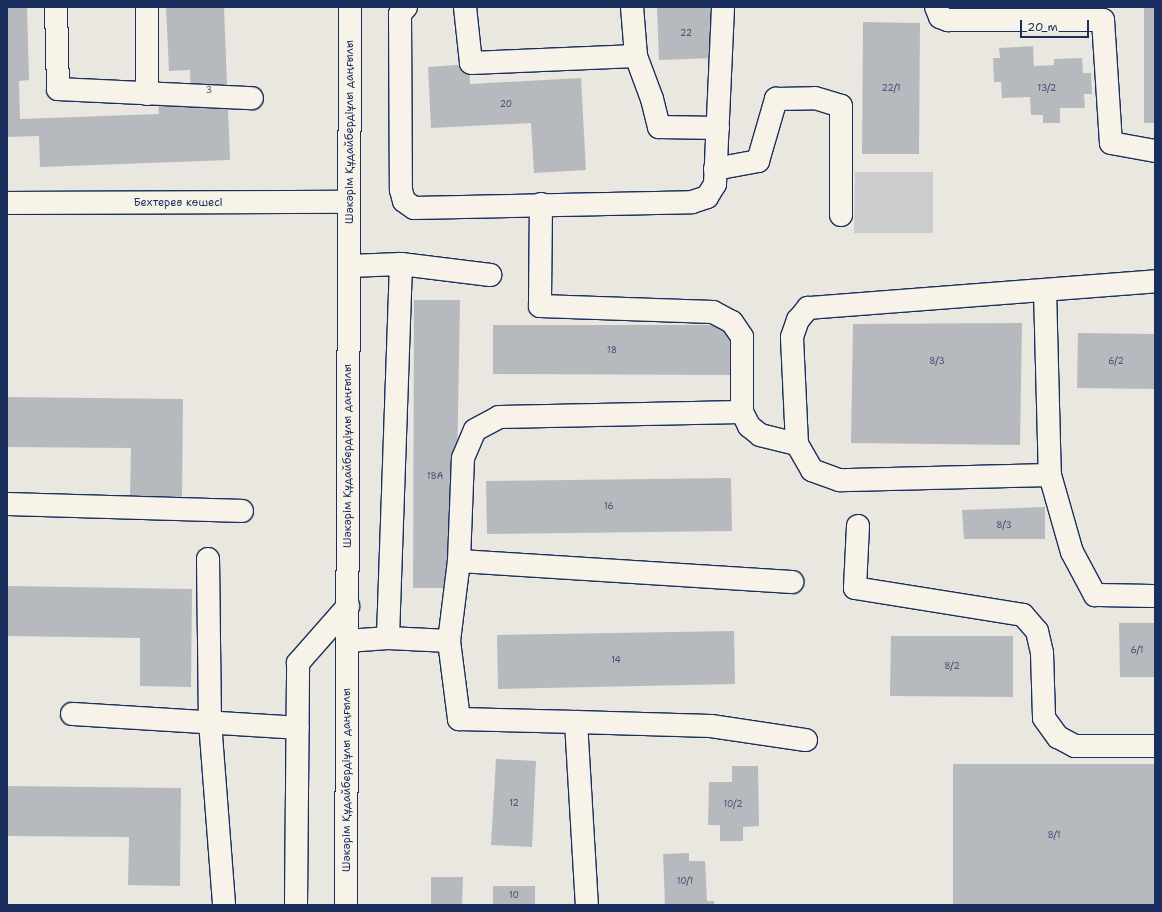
<!DOCTYPE html>
<html>
<head>
<meta charset="utf-8">
<style>
  body { margin:0 }
  #map { position:relative; width:1162px; height:912px; overflow:hidden; background:#eae7e0; font-family:"Shantell Sans",sans-serif }
  div>[style] { position:absolute }
  .green>* { inset:0; background:#cbcccd }
  .building>* { inset:0; background:#b6babf }
  .roads { filter:drop-shadow(1px 0 #1b2f5e) drop-shadow(-1px 0 #1b2f5e) drop-shadow(0 1px #1b2f5e) drop-shadow(0 -1px #1b2f5e) }
  .minor>* { height:22px; margin:-11px; padding:0 11px; transform-origin:11px; border-radius:11px; background:#f7f3e8 }
  .major>* { height:22px; margin:-11px; padding:0 11px; transform-origin:11px; border-radius:11px; background:#f7f3e8 }
  span { translate:-50% -50%; white-space:nowrap; text-align:center; line-height:1.15; -webkit-text-stroke:3px #f7f3e8; paint-order:stroke }
  .number-label { font-size:9px; color:#425276 }
  .number-label span { -webkit-text-stroke-width:0 }
  .street-label { font-size:11px; color:#1b2f5e }
  .frame { position:absolute; inset:0; border:8px solid #1b2f5e; pointer-events:none }
  .scale { position:absolute; left:1020px; top:20px; width:69px; height:18px; box-sizing:border-box; border:2px solid #1b2f5e; border-top:0; padding-left:5px; font-size:12px; line-height:14px; white-space:nowrap; color:#1b2f5e; -webkit-text-stroke:3px #f7f3e8; paint-order:stroke }
</style>
</head>
<body>
<div id="map">
  <div class="green">
    <div style="clip-path:polygon(855px 172px,933px 172px,933px 233px,854px 233px)"></div>
  </div>
  <div class="building">
    <div style="clip-path:polygon(7px 7px,27px 7px,29px 80px,19px 81px,20px 119px,159px 114px,158px 100px,191px 99px,190px 70px,169px 71px,166px 7px,224px 7px,230px 160px,40px 167px,39px 136px,7px 137px)"></div>
    <div style="clip-path:polygon(657px 7px,713px 7px,714px 58px,659px 60px)"></div>
    <div style="clip-path:polygon(1144px 7px,1155px 7px,1155px 123px,1144px 123px)"></div>
    <div style="clip-path:polygon(863px 22px,920px 23px,919px 154px,862px 154px)"></div>
    <div style="clip-path:polygon(1033px 46px,1034px 66px,1054px 65px,1054px 59px,1082px 58px,1083px 73px,1091px 73px,1092px 94px,1084px 94px,1085px 108px,1060px 108px,1060px 123px,1043px 123px,1043px 115px,1031px 115px,1030px 97px,1002px 98px,1001px 82px,994px 82px,993px 58px,1000px 58px,999px 48px)"></div>
    <div style="clip-path:polygon(469px 64px,470px 84px,581px 78px,586px 170px,534px 173px,531px 123px,431px 128px,428px 67px)"></div>
    <div style="clip-path:polygon(414px 300px,460px 300px,455px 588px,413px 588px)"></div>
    <div style="clip-path:polygon(1022px 323px,1020px 445px,851px 443px,853px 324px)"></div>
    <div style="clip-path:polygon(493px 325px,731px 325px,731px 375px,493px 374px)"></div>
    <div style="clip-path:polygon(1078px 333px,1155px 334px,1155px 389px,1077px 388px)"></div>
    <div style="clip-path:polygon(7px 397px,183px 399px,182px 497px,130px 496px,131px 448px,7px 447px)"></div>
    <div style="clip-path:polygon(731px 478px,732px 531px,487px 534px,486px 481px)"></div>
    <div style="clip-path:polygon(1045px 507px,1045px 539px,964px 539px,962px 510px)"></div>
    <div style="clip-path:polygon(7px 586px,192px 589px,191px 687px,140px 686px,140px 638px,7px 636px)"></div>
    <div style="clip-path:polygon(1119px 623px,1155px 623px,1155px 677px,1120px 677px)"></div>
    <div style="clip-path:polygon(734px 631px,735px 684px,498px 689px,497px 635px)"></div>
    <div style="clip-path:polygon(891px 636px,1013px 636px,1013px 697px,890px 696px)"></div>
    <div style="clip-path:polygon(496px 759px,536px 761px,532px 847px,491px 845px)"></div>
    <div style="clip-path:polygon(953px 764px,1155px 764px,1155px 905px,953px 905px)"></div>
    <div style="clip-path:polygon(732px 766px,758px 766px,759px 826px,743px 827px,743px 841px,720px 841px,720px 825px,708px 825px,709px 782px,732px 782px)"></div>
    <div style="clip-path:polygon(7px 786px,181px 788px,180px 886px,128px 885px,129px 837px,7px 836px)"></div>
    <div style="clip-path:polygon(689px 853px,689px 861px,705px 861px,707px 901px,714px 901px,714px 905px,665px 905px,663px 854px)"></div>
    <div style="clip-path:polygon(431px 877px,463px 877px,462px 905px,431px 905px)"></div>
    <div style="clip-path:polygon(493px 886px,535px 886px,535px 905px,493px 905px)"></div>
  </div>
  <div class="roads">
    <div class="minor">
      <div style="left:56px;top:7px;width:82px;rotate:88.6deg"></div>
      <div style="left:58px;top:89px;width:194px;rotate:2.7deg"></div>
      <div style="left:147px;top:7px;width:87px;rotate:90deg"></div>
      <div style="left:406px;top:7px;width:9px;rotate:131deg"></div>
      <div style="left:400px;top:14px;width:176px;rotate:89.7deg"></div>
      <div style="left:401px;top:190px;width:11px;rotate:75deg"></div>
      <div style="left:404px;top:201px;width:12px;rotate:35deg"></div>
      <div style="left:414px;top:208px;width:278px;rotate:-1.2deg"></div>
      <div style="left:692px;top:202px;width:16px;rotate:-18deg"></div>
      <div style="left:707px;top:197px;width:15px;rotate:-58deg"></div>
      <div style="left:715px;top:184px;width:177px;rotate:-87.4deg"></div>
      <div style="left:465px;top:7px;width:56px;rotate:83.9deg"></div>
      <div style="left:471px;top:63px;width:165px;rotate:-2.4deg"></div>
      <div style="left:632px;top:7px;width:49px;rotate:85.3deg"></div>
      <div style="left:636px;top:56px;width:46px;rotate:69.6deg"></div>
      <div style="left:652px;top:99px;width:29px;rotate:76deg"></div>
      <div style="left:659px;top:127px;width:59px;rotate:1deg"></div>
      <div style="left:936px;top:7px;width:11px;rotate:68deg"></div>
      <div style="left:940px;top:17px;width:9px;rotate:21deg"></div>
      <div style="left:948px;top:20px;width:155px"></div>
      <div style="left:1103px;top:20px;width:123px;rotate:86.3deg"></div>
      <div style="left:1111px;top:143px;width:45px;rotate:10.3deg"></div>
      <div style="left:715px;top:169px;width:44px;rotate:-10.5deg"></div>
      <div style="left:758px;top:161px;width:65px;rotate:-73.8deg"></div>
      <div style="left:776px;top:99px;width:39px;rotate:-1deg"></div>
      <div style="left:815px;top:98px;width:27px;rotate:17deg"></div>
      <div style="left:841px;top:106px;width:109px;rotate:90deg"></div>
      <div style="left:7px;top:203px;width:342px;rotate:-0.2deg"></div>
      <div style="left:541px;top:204px;width:102px;rotate:90.6deg"></div>
      <div style="left:540px;top:306px;width:173px;rotate:2deg"></div>
      <div style="left:713px;top:312px;width:21px;rotate:28deg"></div>
      <div style="left:732px;top:322px;width:18px;rotate:56deg"></div>
      <div style="left:742px;top:337px;width:75px;rotate:90deg"></div>
      <div style="left:742px;top:412px;width:16px;rotate:63deg"></div>
      <div style="left:749px;top:426px;width:14px;rotate:39deg"></div>
      <div style="left:760px;top:435px;width:38px;rotate:14deg"></div>
      <div style="left:401px;top:264px;width:90px;rotate:7deg"></div>
      <div style="left:349px;top:266px;width:52px;rotate:-2.2deg"></div>
      <div style="left:401px;top:264px;width:374px;rotate:92deg"></div>
      <div style="left:1045px;top:290px;width:185px;rotate:88.5deg"></div>
      <div style="left:1050px;top:475px;width:80px;rotate:74.1deg"></div>
      <div style="left:1072px;top:552px;width:49px;rotate:61.9deg"></div>
      <div style="left:1095px;top:595px;width:60px;rotate:1deg"></div>
      <div style="left:1050px;top:475px;width:211px;rotate:178.6deg"></div>
      <div style="left:839px;top:480px;width:29px;rotate:-160deg"></div>
      <div style="left:812px;top:470px;width:30px;rotate:-120deg"></div>
      <div style="left:797px;top:444px;width:107px;rotate:-92.7deg"></div>
      <div style="left:792px;top:337px;width:18px;rotate:-71deg"></div>
      <div style="left:798px;top:320px;width:16px;rotate:-50deg"></div>
      <div style="left:808px;top:308px;width:348px;rotate:-4.4deg"></div>
      <div style="left:7px;top:504px;width:235px;rotate:1.7deg"></div>
      <div style="left:858px;top:526px;width:62px;rotate:92.8deg"></div>
      <div style="left:855px;top:588px;width:170px;rotate:9.1deg"></div>
      <div style="left:1023px;top:615px;width:21px;rotate:49deg"></div>
      <div style="left:1037px;top:631px;width:23px;rotate:77deg"></div>
      <div style="left:1042px;top:653px;width:65px;rotate:88.2deg"></div>
      <div style="left:1044px;top:718px;width:24px;rotate:54deg"></div>
      <div style="left:1058px;top:737px;width:19px;rotate:28deg"></div>
      <div style="left:1075px;top:746px;width:80px"></div>
      <div style="left:208px;top:559px;width:163px;rotate:89.3deg"></div>
      <div style="left:210px;top:722px;width:184px;rotate:85.6deg"></div>
      <div style="left:459px;top:561px;width:334px;rotate:3.6deg"></div>
      <div style="left:347px;top:641px;width:41px;rotate:-4.2deg"></div>
      <div style="left:388px;top:638px;width:61px;rotate:2.8deg"></div>
      <div style="left:449px;top:641px;width:79px;rotate:82.7deg"></div>
      <div style="left:459px;top:719px;width:117px;rotate:1.5deg"></div>
      <div style="left:576px;top:722px;width:183px;rotate:86.6deg"></div>
      <div style="left:449px;top:641px;width:81px;rotate:-82.9deg"></div>
      <div style="left:459px;top:561px;width:103px;rotate:-87.8deg"></div>
      <div style="left:463px;top:458px;width:30px;rotate:-67deg"></div>
      <div style="left:475px;top:430px;width:27px;rotate:-28deg"></div>
      <div style="left:499px;top:417px;width:243px;rotate:-1.2deg"></div>
      <div style="left:72px;top:714px;width:226px;rotate:3.5deg"></div>
      <div style="left:576px;top:722px;width:135px;rotate:1.7deg"></div>
      <div style="left:711px;top:726px;width:96px;rotate:8.4deg"></div>
      <div style="left:296px;top:905px;width:242px;rotate:-89.5deg"></div>
      <div style="left:298px;top:663px;width:76px;rotate:-48.7deg"></div>
    </div>
    <div class="major">
      <div style="left:346px;top:905px;width:898px;rotate:-89.74deg"></div>
    </div>
  </div>
  <div class="number-label">
    <span style="left:686px;top:33px">22</span>
    <span style="left:891px;top:88px">22/1</span>
    <span style="left:1047px;top:88px">13/2</span>
    <span style="left:209px;top:90px">3</span>
    <span style="left:506px;top:104px">20</span>
    <span style="left:612px;top:350px">18</span>
    <span style="left:937px;top:361px">8/3</span>
    <span style="left:1116px;top:361px">6/2</span>
    <span style="left:435px;top:476px">18А</span>
    <span style="left:609px;top:506px">16</span>
    <span style="left:1004px;top:525px">8/3</span>
    <span style="left:1137px;top:650px">6/1</span>
    <span style="left:616px;top:660px">14</span>
    <span style="left:952px;top:666px">8/2</span>
    <span style="left:514px;top:803px">12</span>
    <span style="left:733px;top:804px">10/2</span>
    <span style="left:1054px;top:835px">8/1</span>
    <span style="left:685px;top:881px">10/1</span>
    <span style="left:514px;top:895px">10</span>
  </div>
  <div class="street-label">
    <span style="left:350px;top:132px;rotate:-90deg">Шәкәрім Құдайбердіұлы даңғылы</span>
    <span style="left:178px;top:203px">Бехтерев көшесі</span>
    <span style="left:348px;top:456px;rotate:-90deg">Шәкәрім Құдайбердіұлы даңғылы</span>
    <span style="left:347px;top:780px;rotate:-90deg">Шәкәрім Құдайбердіұлы даңғылы</span>
  </div>
  <div class="frame"></div>
  <div class="scale">20 m</div>
</div>
</body>
</html>
